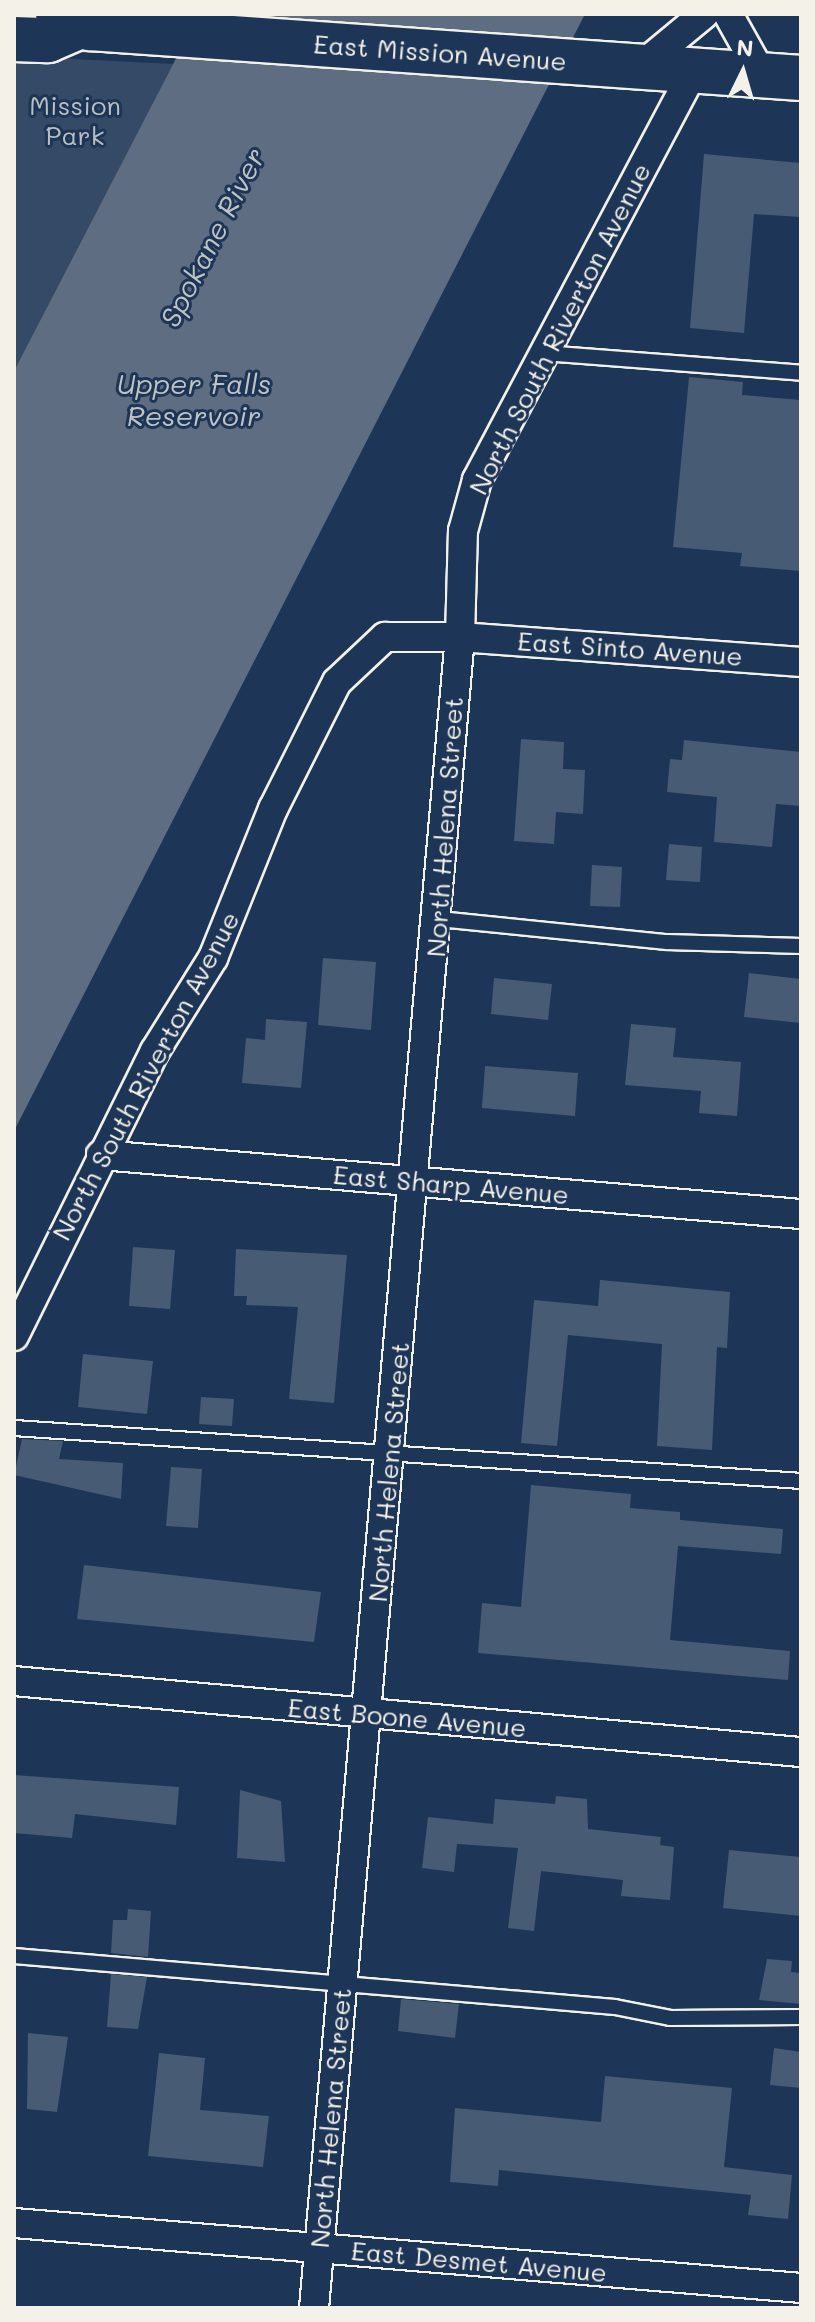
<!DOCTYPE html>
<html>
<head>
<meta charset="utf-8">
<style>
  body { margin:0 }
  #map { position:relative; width:815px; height:2322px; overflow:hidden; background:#1d3557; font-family:Mali,sans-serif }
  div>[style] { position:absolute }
  .green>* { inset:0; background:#354a67 }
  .water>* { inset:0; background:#5e6d82 }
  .building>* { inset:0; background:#485b74 }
  .roads { filter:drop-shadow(2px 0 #f4f1e8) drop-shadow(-2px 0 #f4f1e8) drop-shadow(0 2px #f4f1e8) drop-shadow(0 -2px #f4f1e8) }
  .service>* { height:14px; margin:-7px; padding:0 7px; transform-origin:7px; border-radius:7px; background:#1d3557 }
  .minor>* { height:28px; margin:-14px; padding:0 14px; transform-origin:14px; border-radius:14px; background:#1d3557 }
  .primary>* { height:44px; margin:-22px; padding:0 22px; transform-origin:22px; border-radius:22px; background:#1d3557 }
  span { translate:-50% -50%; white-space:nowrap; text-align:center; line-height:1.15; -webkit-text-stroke:6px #1d3557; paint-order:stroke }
  .street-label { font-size:26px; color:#f4f1e8 }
  .park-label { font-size:26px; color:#bbbfc1 }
  .water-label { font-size:28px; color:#c0c3c4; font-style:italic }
  .frame { position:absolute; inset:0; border:16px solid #f4f1e8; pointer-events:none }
  .north { position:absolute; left:703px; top:32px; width:80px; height:80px; -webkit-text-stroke:6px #1d3557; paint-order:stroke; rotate:5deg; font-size:22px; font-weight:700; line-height:32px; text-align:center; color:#f4f1e8 }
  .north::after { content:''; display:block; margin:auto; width:28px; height:36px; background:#f4f1e8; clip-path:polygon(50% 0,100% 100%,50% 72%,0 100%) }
</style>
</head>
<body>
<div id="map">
  <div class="green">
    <div style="clip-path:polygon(14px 56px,173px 64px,14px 371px)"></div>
  </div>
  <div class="water">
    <div style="clip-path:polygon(199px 14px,585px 14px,14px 1131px,14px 371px)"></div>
  </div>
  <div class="building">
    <div style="clip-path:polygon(704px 154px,801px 163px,801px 217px,754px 214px,744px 333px,690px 328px)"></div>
    <div style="clip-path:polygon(689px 377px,743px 382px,742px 395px,801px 400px,801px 571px,740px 566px,742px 553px,673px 547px)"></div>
    <div style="clip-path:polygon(521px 739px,564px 742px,563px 769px,585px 770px,583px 814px,556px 812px,554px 844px,514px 841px)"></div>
    <div style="clip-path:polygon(684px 740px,801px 752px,801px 806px,776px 804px,772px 847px,714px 842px,717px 797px,667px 792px,670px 759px,682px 760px)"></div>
    <div style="clip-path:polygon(669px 844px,702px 847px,700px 882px,666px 880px)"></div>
    <div style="clip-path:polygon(592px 865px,622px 867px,620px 907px,590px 906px)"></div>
    <div style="clip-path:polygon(323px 958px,376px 962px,371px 1030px,318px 1025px)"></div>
    <div style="clip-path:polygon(749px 973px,801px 979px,801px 1023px,744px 1017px)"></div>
    <div style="clip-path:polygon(494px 978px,552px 984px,548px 1020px,491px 1014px)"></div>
    <div style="clip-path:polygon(266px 1019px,307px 1022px,301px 1088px,242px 1083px,246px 1038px,265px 1040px)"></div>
    <div style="clip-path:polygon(631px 1024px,676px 1028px,673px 1057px,741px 1062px,737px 1116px,699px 1113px,701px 1091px,625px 1085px)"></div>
    <div style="clip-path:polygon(485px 1066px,578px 1073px,575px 1116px,482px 1108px)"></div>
    <div style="clip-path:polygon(133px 1247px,175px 1250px,170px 1309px,129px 1306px)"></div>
    <div style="clip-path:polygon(236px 1249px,347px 1255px,334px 1403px,289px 1399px,298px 1307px,246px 1305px,247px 1296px,234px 1296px)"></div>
    <div style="clip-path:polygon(600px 1280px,730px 1292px,727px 1348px,717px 1347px,712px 1450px,657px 1446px,662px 1344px,568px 1335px,557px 1446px,521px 1443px,534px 1300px,598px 1306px)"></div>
    <div style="clip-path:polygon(83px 1354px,153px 1361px,147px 1414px,78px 1407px)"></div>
    <div style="clip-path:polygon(201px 1397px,234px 1399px,232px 1426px,199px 1424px)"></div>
    <div style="clip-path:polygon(22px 1439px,63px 1441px,59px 1459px,123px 1463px,121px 1499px,14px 1475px)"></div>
    <div style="clip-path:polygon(171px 1467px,202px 1469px,198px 1528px,166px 1526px)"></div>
    <div style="clip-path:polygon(531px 1485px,631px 1494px,630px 1508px,680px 1512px,680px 1520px,783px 1529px,781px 1554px,678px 1546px,670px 1640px,790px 1651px,788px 1680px,478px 1653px,482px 1603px,521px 1607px)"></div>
    <div style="clip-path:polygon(84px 1565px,321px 1592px,314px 1642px,77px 1619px)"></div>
    <div style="clip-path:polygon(14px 1775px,179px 1787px,176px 1825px,75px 1814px,72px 1838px,14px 1833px)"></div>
    <div style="clip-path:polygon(240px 1790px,281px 1801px,285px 1862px,237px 1858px)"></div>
    <div style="clip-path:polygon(556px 1796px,587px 1799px,588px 1829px,661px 1837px,660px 1845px,674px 1847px,670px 1900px,621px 1896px,623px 1880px,541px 1871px,534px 1931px,508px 1928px,518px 1848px,457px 1844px,454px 1872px,422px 1868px,428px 1817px,493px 1824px,495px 1799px,555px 1804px)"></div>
    <div style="clip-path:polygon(729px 1850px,801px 1857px,801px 1916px,723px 1908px)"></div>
    <div style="clip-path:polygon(128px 1909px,151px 1911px,148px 1957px,111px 1953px,113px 1920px,127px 1920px)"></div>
    <div style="clip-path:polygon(767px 1959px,792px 1961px,791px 1972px,801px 1973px,801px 2004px,759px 2000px)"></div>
    <div style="clip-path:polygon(111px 1974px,147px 1977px,138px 2029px,107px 2027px)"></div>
    <div style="clip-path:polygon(401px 1999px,459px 2004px,455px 2038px,398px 2031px)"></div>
    <div style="clip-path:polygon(28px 2033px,68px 2037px,57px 2112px,27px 2109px)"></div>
    <div style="clip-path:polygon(774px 2048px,801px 2052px,801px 2088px,770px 2085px)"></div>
    <div style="clip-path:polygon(159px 2053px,205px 2058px,200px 2110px,269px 2116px,263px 2167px,148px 2156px)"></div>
    <div style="clip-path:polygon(605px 2076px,732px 2088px,724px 2167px,792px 2175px,788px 2219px,748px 2215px,751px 2195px,499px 2170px,498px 2186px,450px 2182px,455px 2108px,601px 2122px)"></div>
  </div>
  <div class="roads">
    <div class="service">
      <div style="left:544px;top:353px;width:258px;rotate:4.4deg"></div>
      <div style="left:439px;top:919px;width:229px;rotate:5.8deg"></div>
      <div style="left:667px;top:942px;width:134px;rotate:1.7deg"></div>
      <div style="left:14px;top:1428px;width:789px;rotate:3.85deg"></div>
      <div style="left:14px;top:1956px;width:603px;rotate:4.85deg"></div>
      <div style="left:615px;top:2007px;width:56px;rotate:11.3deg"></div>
      <div style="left:670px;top:2018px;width:131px;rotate:-0.4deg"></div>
    </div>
    <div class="minor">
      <div style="left:728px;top:14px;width:70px;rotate:60.9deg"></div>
      <div style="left:640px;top:67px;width:83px;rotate:-39.6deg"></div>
      <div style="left:101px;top:1155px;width:702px;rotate:4.82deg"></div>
      <div style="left:14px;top:1336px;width:318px;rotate:-63.7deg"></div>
      <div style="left:155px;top:1051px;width:110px;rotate:-58.1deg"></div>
      <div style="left:213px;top:958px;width:161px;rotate:-68.1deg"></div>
      <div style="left:273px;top:809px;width:142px;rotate:-63.3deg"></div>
      <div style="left:337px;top:682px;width:66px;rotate:-43.2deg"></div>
      <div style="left:385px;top:637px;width:75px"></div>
      <div style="left:460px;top:637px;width:106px;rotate:-88.4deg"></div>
      <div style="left:463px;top:531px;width:53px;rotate:-74.6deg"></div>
      <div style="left:477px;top:480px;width:463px;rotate:-62.1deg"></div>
      <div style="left:14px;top:1681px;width:790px;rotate:5.16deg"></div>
      <div style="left:14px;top:2223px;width:790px;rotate:4.72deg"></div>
      <div style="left:314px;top:2308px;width:1677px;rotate:-85.01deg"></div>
      <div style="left:460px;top:637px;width:342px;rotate:4.2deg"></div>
    </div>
    <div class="primary">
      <div style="left:58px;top:14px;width:35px;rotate:24deg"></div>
      <div style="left:90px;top:28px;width:713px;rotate:4.02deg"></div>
      <div style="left:14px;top:39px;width:34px;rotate:2deg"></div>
      <div style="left:48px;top:40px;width:33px;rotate:-23deg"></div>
    </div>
  </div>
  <div class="street-label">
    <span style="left:440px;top:53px;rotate:4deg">East Mission Avenue</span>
    <span style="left:560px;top:329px;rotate:-63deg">North South Riverton Avenue</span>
    <span style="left:630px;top:649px;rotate:4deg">East Sinto Avenue</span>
    <span style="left:445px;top:827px;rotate:-86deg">North Helena Street</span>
    <span style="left:146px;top:1076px;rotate:-62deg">North South Riverton Avenue</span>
    <span style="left:451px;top:1185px;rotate:5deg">East Sharp Avenue</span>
    <span style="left:389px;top:1472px;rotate:-85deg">North Helena Street</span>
    <span style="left:407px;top:1718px;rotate:5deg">East Boone Avenue</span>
    <span style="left:331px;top:2118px;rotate:-85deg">North Helena Street</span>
    <span style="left:479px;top:2262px;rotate:5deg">East Desmet Avenue</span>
  </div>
  <div class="park-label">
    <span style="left:75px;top:121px">Mission<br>Park</span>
  </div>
  <div class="water-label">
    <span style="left:212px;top:237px;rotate:-63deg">Spokane River</span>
    <span style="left:194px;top:399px">Upper Falls<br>Reservoir</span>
  </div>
  <div class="frame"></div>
  <div class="north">N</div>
</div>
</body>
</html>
